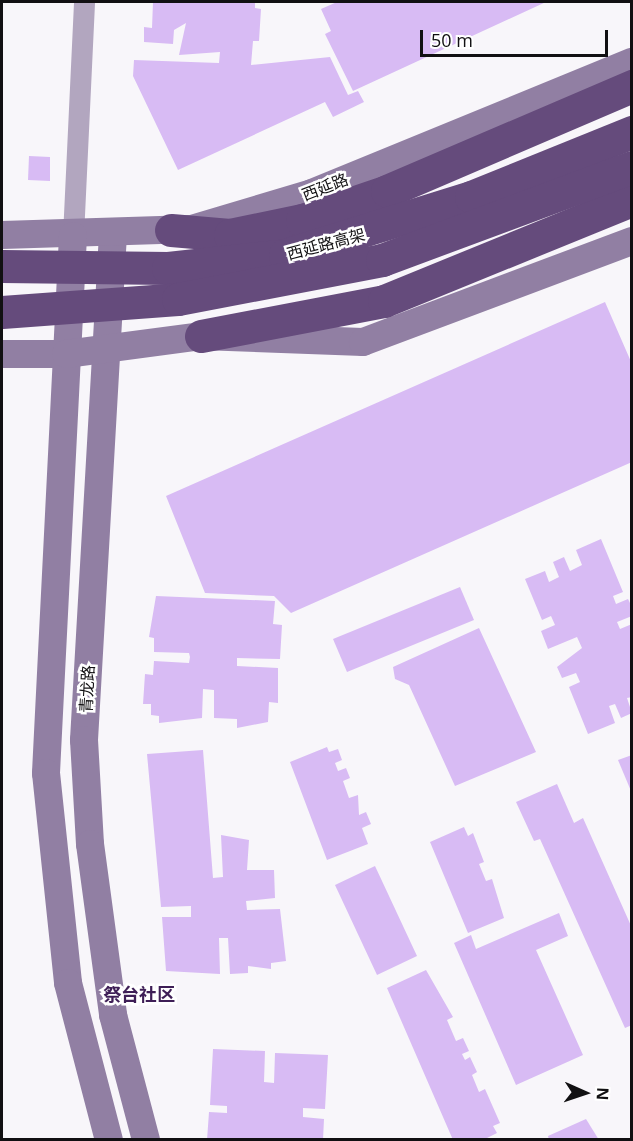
<!DOCTYPE html>
<html>
<head>
<meta charset="utf-8">
<style>
  body { margin:0 }
  #map { position:relative; width:633px; height:1141px; overflow:hidden; background:#f8f6fa; font-family:"Open Sans","Noto Sans SC",sans-serif }
  div>[style] { position:absolute }
  .building>* { inset:0; background:#d8bbf4 }
  .street>* { height:21px; margin:-10.5px; padding:0 10.5px; transform-origin:10.5px; border-radius:10.5px; background:#b2a6bf }
  .secondary>* { height:28px; margin:-14px; padding:0 14px; transform-origin:14px; border-radius:14px; background:#917fa3 }
  .highway>* { height:33px; margin:-16.5px; padding:0 16.5px; transform-origin:16.5px; border-radius:16.5px; background:#654b7c }
  .highway-bridge>* { height:33px; margin:-16.5px; padding:0 16.5px; transform-origin:16.5px; border-radius:16.5px; background:#654b7c }
  span { translate:-50% -50%; white-space:nowrap; text-align:center; line-height:1.15; -webkit-text-stroke:5px #fff; paint-order:stroke }
  .street-label { font-size:16px; color:#111012 }
  .neighbourhood-label { font-size:18px; color:#3e1e56; font-weight:700 }
  .frame { position:absolute; inset:0; border:3px solid #111012; pointer-events:none }
  .north { position:absolute; left:555px; top:1063px; width:60px; height:60px; -webkit-text-stroke:4px #fff; paint-order:stroke; rotate:93deg; font-size:16px; font-weight:700; line-height:24px; text-align:center; color:#111012 }
  .north::after { content:''; display:block; margin:auto; width:21px; height:27px; background:#111012; clip-path:polygon(50% 0,100% 100%,50% 72%,0 100%) }
  .scale { position:absolute; left:420px; top:30px; width:188px; height:27px; box-sizing:border-box; border:3px solid #111012; border-top:0; padding-left:8px; font-size:18px; line-height:21px; white-space:nowrap; color:#111012; -webkit-text-stroke:4px #fff; paint-order:stroke }
</style>
</head>
<body>
<div id="map">
  <div class="building">
    <div style="clip-path:polygon(153px 2px,255px 2px,255px 8px,261px 9px,259px 41px,253px 41px,251px 65px,330px 57px,348px 95px,358px 91px,364px 102px,333px 117px,325px 102px,178px 170px,133px 76px,134px 60px,219px 63px,220px 52px,179px 55px,186px 23px,174px 30px,173px 44px,144px 42px,144px 27px,152px 28px)"></div>
    <div style="clip-path:polygon(337px 2px,546px 2px,353px 91px,325px 34px,331px 31px,321px 9px)"></div>
    <div style="clip-path:polygon(29px 156px,50px 157px,50px 181px,28px 180px)"></div>
    <div style="clip-path:polygon(605px 302px,632px 364px,632px 462px,291px 613px,274px 596px,205px 593px,166px 496px)"></div>
    <div style="clip-path:polygon(601px 539px,623px 592px,613px 596px,616px 604px,628px 599px,632px 607px,632px 616px,617px 622px,620px 629px,632px 624px,632px 697px,627px 698px,632px 713px,621px 718px,615px 704px,609px 706px,615px 723px,588px 734px,569px 687px,580px 682px,576px 673px,562px 678px,557px 667px,582px 648px,577px 637px,548px 649px,541px 631px,555px 625px,551px 616px,542px 620px,525px 579px,545px 571px,549px 582px,559px 577px,553px 562px,564px 557px,570px 571px,582px 565px,576px 550px)"></div>
    <div style="clip-path:polygon(460px 587px,474px 620px,347px 672px,333px 639px)"></div>
    <div style="clip-path:polygon(156px 596px,275px 601px,273px 624px,282px 625px,280px 659px,237px 658px,237px 666px,278px 668px,278px 703px,269px 702px,268px 722px,237px 728px,237px 719px,214px 718px,214px 690px,203px 689px,202px 718px,159px 723px,159px 716px,151px 715px,151px 704px,143px 704px,145px 674px,153px 675px,154px 661px,189px 663px,190px 657px,189px 653px,154px 652px,154px 638px,149px 637px)"></div>
    <div style="clip-path:polygon(479px 628px,536px 752px,455px 786px,409px 685px,395px 679px,393px 667px)"></div>
    <div style="clip-path:polygon(327px 747px,329px 752px,338px 749px,342px 760px,335px 763px,338px 771px,346px 768px,350px 778px,343px 781px,349px 798px,358px 795px,359px 815px,366px 812px,371px 824px,362px 828px,368px 844px,327px 860px,290px 762px)"></div>
    <div style="clip-path:polygon(203px 750px,213px 878px,223px 877px,221px 835px,249px 840px,247px 870px,274px 870px,275px 898px,246px 901px,247px 910px,280px 909px,286px 961px,271px 963px,271px 969px,248px 966px,248px 973px,230px 974px,228px 938px,219px 938px,220px 974px,166px 971px,162px 917px,191px 917px,191px 906px,161px 907px,147px 754px)"></div>
    <div style="clip-path:polygon(632px 755px,632px 791px,631px 791px,618px 760px)"></div>
    <div style="clip-path:polygon(557px 784px,574px 823px,583px 818px,632px 928px,632px 1025px,625px 1028px,540px 839px,534px 841px,516px 802px)"></div>
    <div style="clip-path:polygon(464px 827px,468px 836px,473px 833px,484px 862px,479px 864px,486px 881px,492px 879px,504px 918px,468px 933px,430px 842px)"></div>
    <div style="clip-path:polygon(375px 866px,417px 956px,377px 975px,335px 885px)"></div>
    <div style="clip-path:polygon(559px 913px,568px 936px,536px 950px,583px 1055px,516px 1085px,454px 943px,471px 935px,476px 949px)"></div>
    <div style="clip-path:polygon(426px 970px,453px 1017px,447px 1020px,456px 1041px,463px 1038px,469px 1051px,462px 1054px,465px 1060px,470px 1057px,477px 1072px,472px 1075px,479px 1092px,485px 1089px,500px 1123px,493px 1126px,497px 1133px,483px 1140px,453px 1140px,387px 988px)"></div>
    <div style="clip-path:polygon(213px 1049px,265px 1051px,264px 1082px,274px 1083px,275px 1053px,328px 1055px,325px 1109px,303px 1108px,303px 1117px,324px 1119px,323px 1140px,207px 1140px,209px 1112px,227px 1113px,227px 1106px,210px 1105px)"></div>
    <div style="clip-path:polygon(586px 1119px,599px 1140px,549px 1140px,548px 1136px)"></div>
  </div>
  <div class="street">
    <div style="left:73px;top:236px;width:234px;rotate:-87.3deg"></div>
  </div>
  <div class="secondary">
    <div style="left:113px;top:234px;width:507px;rotate:93.28deg"></div>
    <div style="left:84px;top:740px;width:104px;rotate:86.7deg"></div>
    <div style="left:90px;top:844px;width:173px;rotate:82.3deg"></div>
    <div style="left:113px;top:1015px;width:129px;rotate:75.2deg"></div>
    <div style="left:2px;top:235px;width:190px;rotate:-1.8deg"></div>
    <div style="left:192px;top:229px;width:125px;rotate:-16.7deg"></div>
    <div style="left:312px;top:193px;width:346px;rotate:-22.3deg"></div>
    <div style="left:73px;top:236px;width:538px;rotate:92.88deg"></div>
    <div style="left:46px;top:773px;width:211px;rotate:84deg"></div>
    <div style="left:68px;top:983px;width:162px;rotate:75.4deg"></div>
    <div style="left:2px;top:354px;width:64px"></div>
    <div style="left:66px;top:354px;width:136px;rotate:-7.6deg"></div>
    <div style="left:201px;top:336px;width:162px;rotate:2.1deg"></div>
    <div style="left:363px;top:342px;width:287px;rotate:-20.6deg"></div>
  </div>
  <div class="highway">
    <div style="left:171px;top:230px;width:59px;rotate:4.8deg"></div>
    <div style="left:230px;top:235px;width:74px;rotate:-11.8deg"></div>
    <div style="left:302px;top:220px;width:90px;rotate:-18.8deg"></div>
    <div style="left:387px;top:191px;width:267px;rotate:-23.2deg"></div>
    <div style="left:201px;top:336px;width:186px;rotate:-10.8deg"></div>
    <div style="left:384px;top:301px;width:268px;rotate:-22.2deg"></div>
  </div>
  <div class="highway-bridge">
    <div style="left:2px;top:266px;width:166px;rotate:0.7deg"></div>
    <div style="left:168px;top:268px;width:118px;rotate:-6.3deg"></div>
    <div style="left:285px;top:255px;width:195px;rotate:-17.3deg"></div>
    <div style="left:471px;top:197px;width:174px;rotate:-22deg"></div>
    <div style="left:2px;top:312px;width:176px;rotate:-4.2deg"></div>
    <div style="left:178px;top:299px;width:208px;rotate:-10.8deg"></div>
    <div style="left:382px;top:260px;width:267px;rotate:-20.4deg"></div>
  </div>
  <div class="street-label">
    <span style="left:325px;top:187px;rotate:-21deg">西延路</span>
    <span style="left:326px;top:244px;rotate:-15deg">西延路高架</span>
    <span style="left:87px;top:689px;rotate:-87deg">青龙路</span>
  </div>
  <div class="neighbourhood-label">
    <span style="left:139px;top:994px">祭台社区</span>
  </div>
  <div class="frame"></div>
  <div class="north">N</div>
  <div class="scale">50 m</div>
</div>
</body>
</html>
